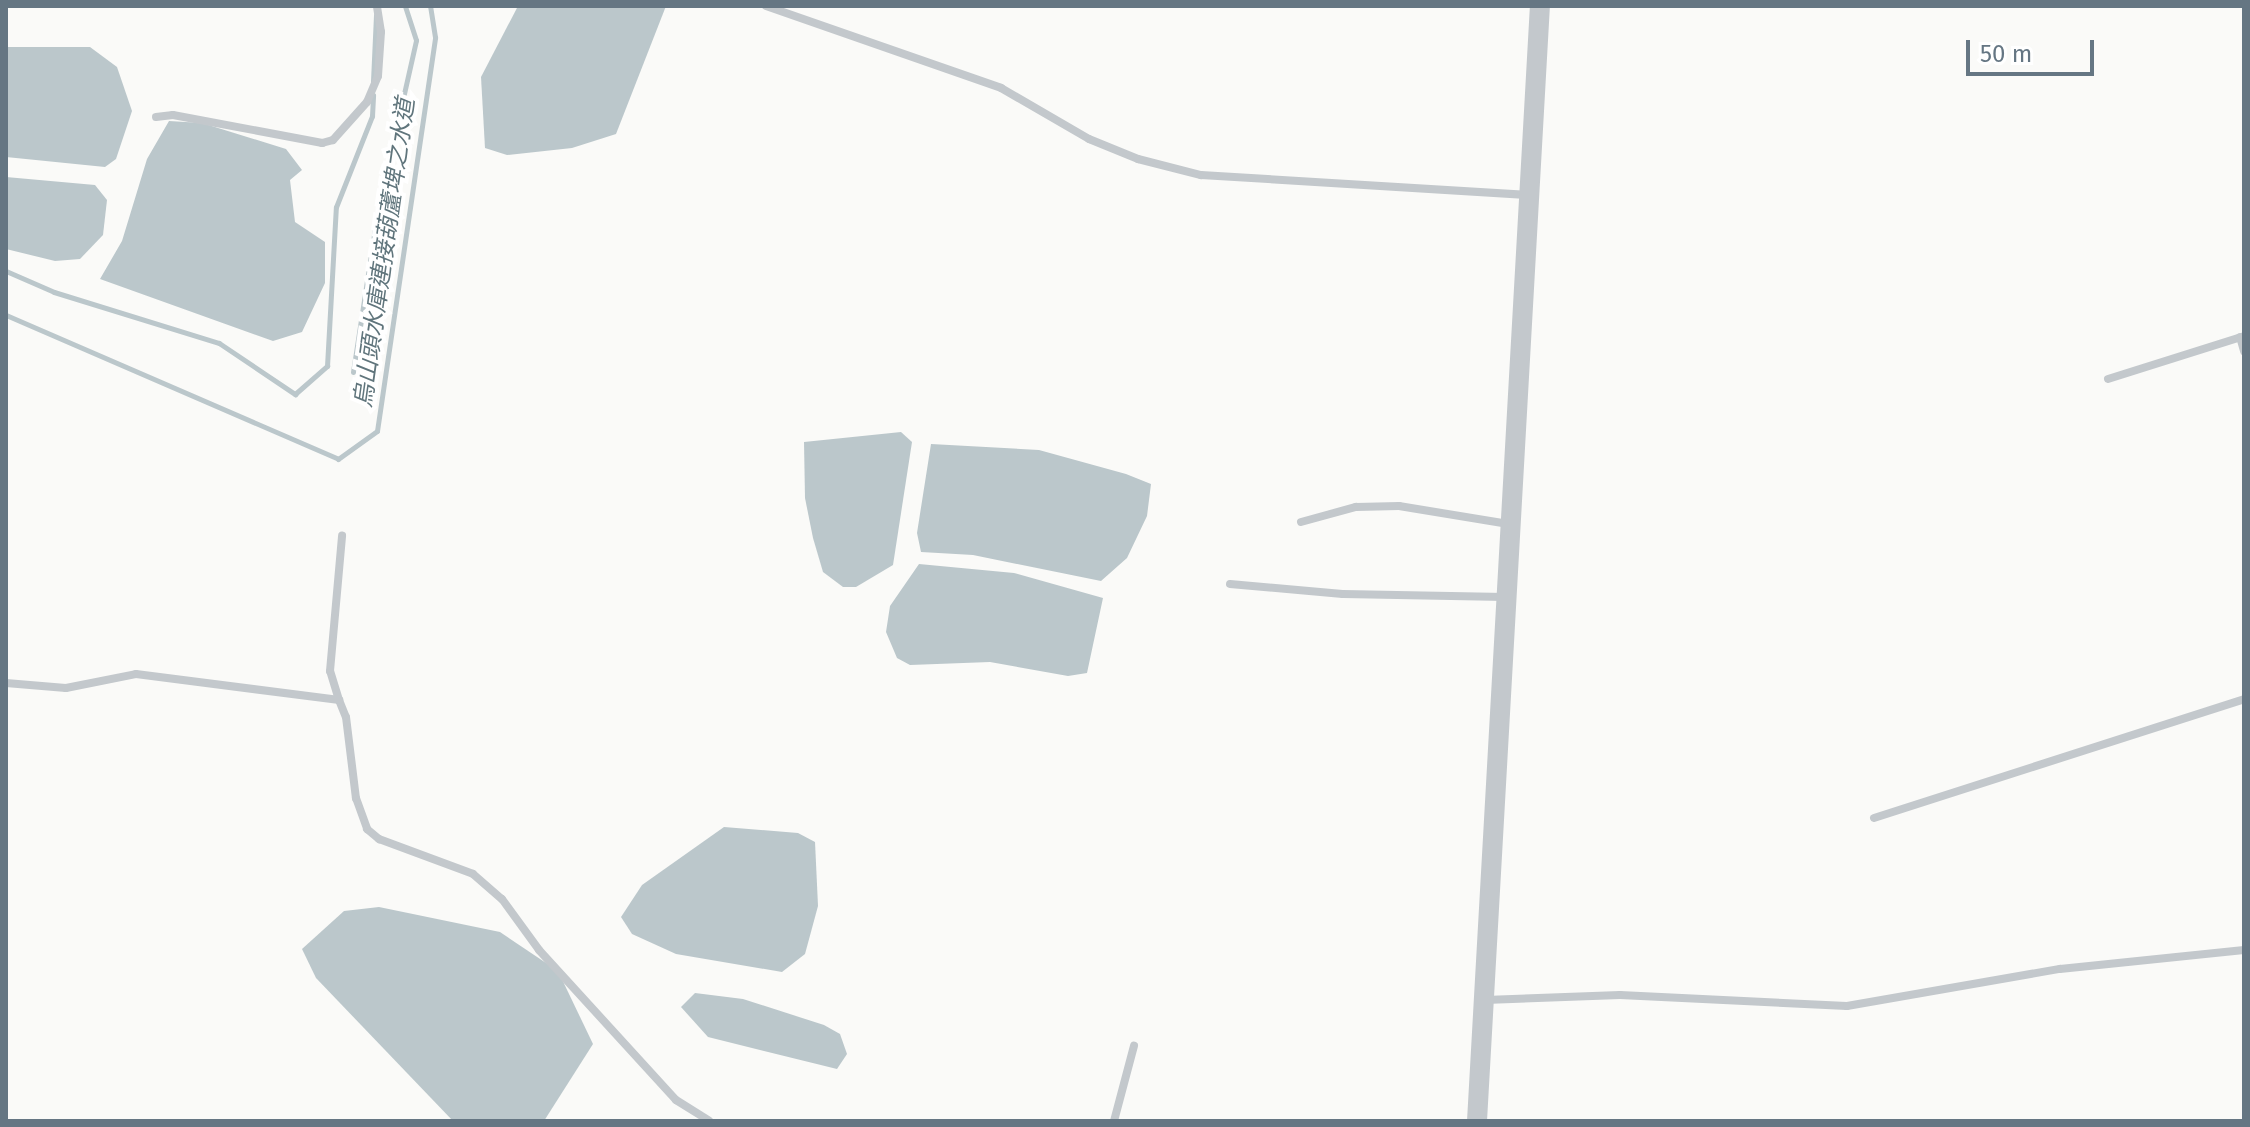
<!DOCTYPE html>
<html>
<head>
<meta charset="utf-8">
<style>
  body { margin:0 }
  #map { position:relative; width:2250px; height:1127px; overflow:hidden; background:#fafaf8; font-family:"Fira Sans","Noto Sans TC",sans-serif }
  div>[style] { position:absolute }
  .water>* { inset:0; background:#bbc7cb }
  .stream>* { height:5px; margin:-2.5px; padding:0 2.5px; transform-origin:2.5px; border-radius:2.5px; background:#bbc7cb }
  .service>* { height:8px; margin:-4px; padding:0 4px; transform-origin:4px; border-radius:4px; background:#c3c8cc }
  .tertiary>* { height:20px; margin:-10px; padding:0 10px; transform-origin:10px; border-radius:10px; background:#c3c8cc }
  span { translate:-50% -50%; white-space:nowrap; text-align:center; line-height:1.15; -webkit-text-stroke:8px #fff; paint-order:stroke }
  .water-label { font-size:24px; color:#60757c; font-style:italic }
  .frame { position:absolute; inset:0; border:8px solid #657683; pointer-events:none }
  .scale { position:absolute; left:1966px; top:40px; width:128px; height:36px; box-sizing:border-box; border:4px solid #657683; border-top:0; padding-left:10px; font-size:24px; line-height:28px; white-space:nowrap; color:#657683; -webkit-text-stroke:6px #fff; paint-order:stroke }
</style>
</head>
<body>
<div id="map">
  <div class="water">
    <div style="clip-path:polygon(518px 6px,666px 6px,616px 134px,572px 148px,507px 155px,485px 148px,481px 77px)"></div>
    <div style="clip-path:polygon(6px 47px,90px 47px,117px 67px,132px 111px,116px 159px,105px 167px,6px 157px)"></div>
    <div style="clip-path:polygon(169px 121px,202px 123px,286px 149px,302px 170px,290px 180px,295px 222px,325px 242px,325px 283px,302px 332px,273px 341px,100px 279px,122px 241px,147px 159px)"></div>
    <div style="clip-path:polygon(6px 177px,95px 185px,107px 200px,103px 235px,80px 259px,55px 261px,6px 249px)"></div>
    <div style="clip-path:polygon(901px 432px,912px 442px,893px 565px,856px 587px,843px 587px,823px 572px,813px 538px,805px 498px,804px 442px)"></div>
    <div style="clip-path:polygon(931px 444px,1039px 450px,1126px 474px,1151px 484px,1147px 516px,1127px 558px,1101px 581px,973px 555px,921px 552px,917px 533px)"></div>
    <div style="clip-path:polygon(919px 564px,1014px 573px,1103px 598px,1087px 673px,1068px 676px,990px 662px,910px 665px,897px 658px,886px 632px,890px 606px)"></div>
    <div style="clip-path:polygon(724px 827px,798px 833px,815px 842px,818px 906px,805px 954px,782px 972px,676px 954px,632px 934px,621px 917px,642px 885px)"></div>
    <div style="clip-path:polygon(379px 907px,500px 932px,558px 971px,593px 1044px,544px 1121px,453px 1121px,316px 978px,302px 949px,344px 911px)"></div>
    <div style="clip-path:polygon(695px 993px,743px 999px,824px 1025px,840px 1034px,847px 1054px,837px 1069px,708px 1037px,681px 1007px)"></div>
  </div>
  <div class="stream">
    <div style="left:373px;top:81px;width:66px;rotate:-87.4deg"></div>
    <div style="left:6px;top:271px;width:52px;rotate:23.6deg"></div>
    <div style="left:54px;top:292px;width:173px;rotate:17.2deg"></div>
    <div style="left:219px;top:343px;width:92px;rotate:33.9deg"></div>
    <div style="left:295px;top:394px;width:43px;rotate:-41.2deg"></div>
    <div style="left:327px;top:366px;width:159px;rotate:-86.8deg"></div>
    <div style="left:336px;top:207px;width:98px;rotate:-68.4deg"></div>
    <div style="left:372px;top:116px;width:21px;rotate:-87deg"></div>
    <div style="left:6px;top:315px;width:362px;rotate:23.4deg"></div>
    <div style="left:338px;top:459px;width:48px;rotate:-35.7deg"></div>
    <div style="left:377px;top:431px;width:398px;rotate:-81.6deg"></div>
    <div style="left:435px;top:37px;width:31px;rotate:-99deg"></div>
    <div style="left:353px;top:372px;width:165px;rotate:-81.3deg"></div>
    <div style="left:378px;top:209px;width:173px;rotate:-77.3deg"></div>
    <div style="left:416px;top:40px;width:36px;rotate:-108deg"></div>
  </div>
  <div class="service">
    <div style="left:766px;top:6px;width:249px;rotate:19.2deg"></div>
    <div style="left:1001px;top:88px;width:102px;rotate:30.1deg"></div>
    <div style="left:1089px;top:139px;width:53px;rotate:22.2deg"></div>
    <div style="left:1138px;top:159px;width:65px;rotate:14.3deg"></div>
    <div style="left:1201px;top:175px;width:328px;rotate:3.5deg"></div>
    <div style="left:156px;top:117px;width:17px;rotate:-7deg"></div>
    <div style="left:173px;top:115px;width:152px;rotate:10.6deg"></div>
    <div style="left:322px;top:143px;width:11px;rotate:-15deg"></div>
    <div style="left:333px;top:140px;width:51px;rotate:-48.2deg"></div>
    <div style="left:367px;top:102px;width:28px;rotate:-67deg"></div>
    <div style="left:378px;top:76px;width:44px;rotate:-86.1deg"></div>
    <div style="left:381px;top:32px;width:26px;rotate:-99deg"></div>
    <div style="left:2240px;top:337px;width:15px;rotate:74deg"></div>
    <div style="left:2108px;top:379px;width:143px;rotate:-17.5deg"></div>
    <div style="left:1301px;top:522px;width:57px;rotate:-15.3deg"></div>
    <div style="left:1356px;top:507px;width:43px;rotate:-1.3deg"></div>
    <div style="left:1399px;top:506px;width:111px;rotate:9.3deg"></div>
    <div style="left:1230px;top:584px;width:113px;rotate:5.1deg"></div>
    <div style="left:1343px;top:594px;width:162px;rotate:1.1deg"></div>
    <div style="left:6px;top:683px;width:60px;rotate:4.8deg"></div>
    <div style="left:66px;top:688px;width:71px;rotate:-11.3deg"></div>
    <div style="left:136px;top:674px;width:205px;rotate:7.3deg"></div>
    <div style="left:339px;top:700px;width:18px;rotate:68deg"></div>
    <div style="left:346px;top:717px;width:82px;rotate:83deg"></div>
    <div style="left:356px;top:798px;width:33px;rotate:70deg"></div>
    <div style="left:367px;top:829px;width:16px;rotate:40deg"></div>
    <div style="left:379px;top:839px;width:100px;rotate:20.4deg"></div>
    <div style="left:473px;top:874px;width:38px;rotate:41deg"></div>
    <div style="left:502px;top:899px;width:63px;rotate:54deg"></div>
    <div style="left:539px;top:950px;width:203px;rotate:47.6deg"></div>
    <div style="left:676px;top:1100px;width:39px;rotate:32deg"></div>
    <div style="left:339px;top:700px;width:30px;rotate:-107deg"></div>
    <div style="left:330px;top:671px;width:136px;rotate:-84.9deg"></div>
    <div style="left:1874px;top:818px;width:389px;rotate:-17.8deg"></div>
    <div style="left:1485px;top:1000px;width:135px;rotate:-2.1deg"></div>
    <div style="left:1620px;top:995px;width:227px;rotate:2.8deg"></div>
    <div style="left:1847px;top:1006px;width:216px;rotate:-9.9deg"></div>
    <div style="left:2060px;top:969px;width:185px;rotate:-5.9deg"></div>
    <div style="left:1114px;top:1121px;width:78px;rotate:-75.1deg"></div>
  </div>
  <div class="tertiary">
    <div style="left:1477px;top:1121px;width:1117px;rotate:-86.77deg"></div>
  </div>
  <div class="water-label">
    <span style="left:385px;top:253px;rotate:-82deg">烏山頭水庫連接葫蘆埤之水道</span>
  </div>
  <div class="frame"></div>
  <div class="scale">50 m</div>
</div>
</body>
</html>
